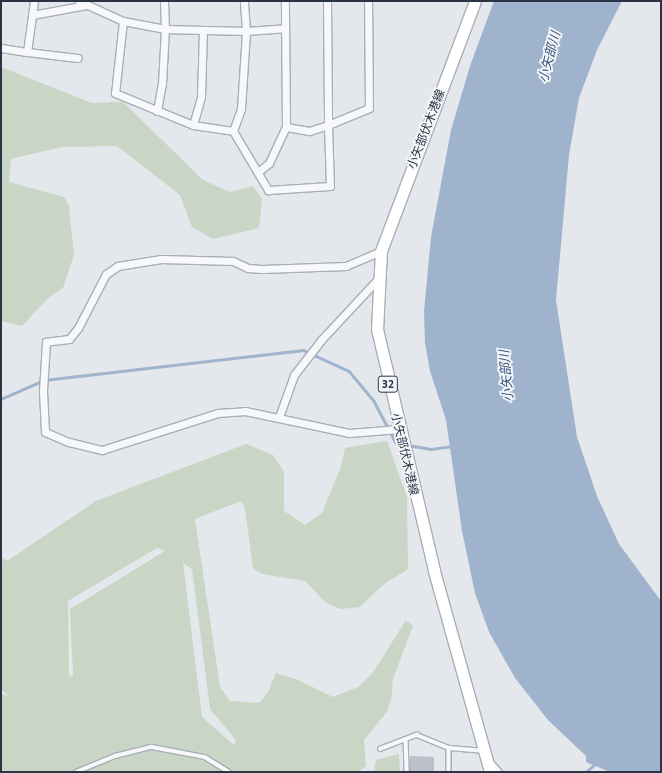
<!DOCTYPE html>
<html>
<head>
<meta charset="utf-8">
<style>
  body { margin:0 }
  #map { position:relative; width:662px; height:773px; overflow:hidden; background:#e4e7ec; font-family:"Titillium Web","Noto Sans JP",sans-serif }
  div>[style] { position:absolute }
  .green>* { inset:0; background:#c9d6c5 }
  .water>* { inset:0; background:#9fb4cc }
  .stream>* { height:2.5px; margin:-1.25px; padding:0 1.25px; transform-origin:1.25px; border-radius:1.25px; background:#9fb4cc }
  .building>* { inset:0; background:#bbc0ca }
  .roads { filter:drop-shadow(1px 0 #a9aeb7) drop-shadow(-1px 0 #a9aeb7) drop-shadow(0 1px #a9aeb7) drop-shadow(0 -1px #a9aeb7) }
  .service>* { height:3.5px; margin:-1.75px; padding:0 1.75px; transform-origin:1.75px; border-radius:1.75px; background:#f7f8fa }
  .minor>* { height:7px; margin:-3.5px; padding:0 3.5px; transform-origin:3.5px; border-radius:3.5px; background:#f7f8fa }
  .primary>* { height:11px; margin:-5.5px; padding:0 5.5px; transform-origin:5.5px; border-radius:5.5px; background:#fff }
  span { translate:-50% -50%; white-space:nowrap; text-align:center; line-height:1.15; -webkit-text-stroke:3.5px #f4f6f9; paint-order:stroke }
  .shield-label span { padding:1px 3px; background:#f4f6f9; border:1px solid; border-radius:3px; -webkit-text-stroke-width:0 }
  .shield-label { font-size:11px; color:#2b3445; font-weight:700 }
  .street-label { font-size:12px; color:#2b3445 }
  .water-label { font-size:13px; color:#34527a; font-style:italic }
  .frame { position:absolute; inset:0; border:2px solid #2b3445; pointer-events:none }
</style>
</head>
<body>
<div id="map">
  <div class="green">
    <div style="clip-path:polygon(1px 67px,92px 103px,123px 102px,203px 180px,230px 192px,253px 186px,262px 199px,259px 228px,213px 239px,192px 227px,180px 195px,117px 146px,62px 147px,11px 159px,9px 182px,64px 197px,69px 206px,74px 255px,63px 288px,48px 298px,22px 326px,1px 321px)"></div>
    <div style="clip-path:polygon(evenodd,387px 441px,407px 497px,408px 569px,384px 584px,360px 607px,341px 609px,326px 603px,305px 581px,262px 574px,253px 568px,245px 509px,241px 501px,195px 519px,220px 687px,230px 701px,259px 703px,268px 692px,276px 673px,298px 680px,333px 697px,358px 687px,372px 674px,406px 620px,413px 626px,393px 679px,391px 701px,386px 713px,364px 740px,366px 766px,358px 772px,1px 772px,1px 694px,8px 696px,1px 689px,1px 557px,7px 561px,96px 501px,246px 444px,273px 455px,284px 472px,284px 511px,305px 525px,322px 513px,341px 467px,345px 448px,387px 441px,157px 548px,165px 551px,70px 609px,73px 676px,69px 677px,68px 601px,157px 548px,387px 441px,183px 563px,192px 569px,210px 709px,236px 740px,234px 745px,202px 717px,183px 563px)"></div>
    <div style="clip-path:polygon(399px 754px,400px 772px,374px 772px,376px 760px)"></div>
  </div>
  <div class="water">
    <div style="clip-path:polygon(494px 1px,622px 1px,597px 50px,579px 98px,569px 155px,556px 300px,577px 437px,597px 496px,619px 544px,661px 601px,661px 772px,610px 772px,586px 762px,586px 756px,548px 720px,515px 678px,489px 632px,475px 593px,462px 531px,446px 420px,430px 371px,425px 343px,424px 311px,431px 237px,451px 130px,470px 66px)"></div>
  </div>
  <div class="stream">
    <div style="left:1px;top:399px;width:47px;rotate:-23.8deg"></div>
    <div style="left:44px;top:380px;width:261px;rotate:-6.6deg"></div>
    <div style="left:303px;top:350px;width:51px;rotate:24.5deg"></div>
    <div style="left:349px;top:371px;width:39px;rotate:50deg"></div>
    <div style="left:374px;top:401px;width:47px;rotate:62.4deg"></div>
    <div style="left:396px;top:443px;width:5px"></div>
    <div style="left:408px;top:445px;width:23px;rotate:10deg"></div>
    <div style="left:431px;top:449px;width:22px;rotate:-8deg"></div>
    <div style="left:586px;top:772px;width:12px;rotate:-42deg"></div>
  </div>
  <div class="building">
    <div style="clip-path:polygon(410px 756px,434px 757px,434px 772px,410px 772px)"></div>
  </div>
  <div class="roads">
    <div class="service">
      <div style="left:406px;top:739px;width:33px;rotate:88deg"></div>
      <div style="left:449px;top:748px;width:24px;rotate:90deg"></div>
      <div style="left:380px;top:749px;width:40px;rotate:-21deg"></div>
      <div style="left:417px;top:735px;width:35px;rotate:22deg"></div>
      <div style="left:450px;top:748px;width:32px;rotate:5deg"></div>
      <div style="left:76px;top:772px;width:42px;rotate:-22.3deg"></div>
      <div style="left:115px;top:756px;width:38px;rotate:-14deg"></div>
      <div style="left:152px;top:747px;width:54px;rotate:10.7deg"></div>
      <div style="left:205px;top:757px;width:28px;rotate:32deg"></div>
    </div>
    <div class="minor">
      <div style="left:79px;top:1px;width:48px;rotate:24.4deg"></div>
      <div style="left:123px;top:21px;width:72px;rotate:96.3deg"></div>
      <div style="left:115px;top:93px;width:84px;rotate:22.3deg"></div>
      <div style="left:193px;top:125px;width:40px;rotate:8.5deg"></div>
      <div style="left:233px;top:131px;width:69px;rotate:59.3deg"></div>
      <div style="left:268px;top:190px;width:62px;rotate:-3.7deg"></div>
      <div style="left:330px;top:186px;width:61px;rotate:-91.9deg"></div>
      <div style="left:328px;top:125px;width:20px;rotate:162deg"></div>
      <div style="left:309px;top:131px;width:23px;rotate:-170deg"></div>
      <div style="left:327px;top:1px;width:124px;rotate:89.5deg"></div>
      <div style="left:328px;top:125px;width:44px;rotate:-22.5deg"></div>
      <div style="left:369px;top:108px;width:107px;rotate:-90.5deg"></div>
      <div style="left:32px;top:15px;width:55px;rotate:-10.5deg"></div>
      <div style="left:123px;top:21px;width:43px;rotate:10.8deg"></div>
      <div style="left:165px;top:29px;width:81px;rotate:1.4deg"></div>
      <div style="left:246px;top:31px;width:39px;rotate:-4deg"></div>
      <div style="left:1px;top:48px;width:26px;rotate:9deg"></div>
      <div style="left:27px;top:52px;width:51px;rotate:-82.2deg"></div>
      <div style="left:27px;top:52px;width:51px;rotate:6.7deg"></div>
      <div style="left:157px;top:111px;width:27px;rotate:-80deg"></div>
      <div style="left:162px;top:84px;width:55px;rotate:-86.9deg"></div>
      <div style="left:165px;top:29px;width:28px;rotate:-92deg"></div>
      <div style="left:193px;top:125px;width:29px;rotate:-74deg"></div>
      <div style="left:201px;top:97px;width:66px;rotate:-88.3deg"></div>
      <div style="left:233px;top:131px;width:23px;rotate:-70deg"></div>
      <div style="left:241px;top:109px;width:78px;rotate:-86.3deg"></div>
      <div style="left:246px;top:31px;width:30px;rotate:-94deg"></div>
      <div style="left:258px;top:172px;width:14px;rotate:-39deg"></div>
      <div style="left:269px;top:163px;width:40px;rotate:-65deg"></div>
      <div style="left:286px;top:127px;width:126px;rotate:-90.5deg"></div>
      <div style="left:381px;top:251px;width:38px;rotate:157deg"></div>
      <div style="left:346px;top:266px;width:84px;rotate:178deg"></div>
      <div style="left:262px;top:269px;width:14px;rotate:-176deg"></div>
      <div style="left:248px;top:268px;width:17px;rotate:-155deg"></div>
      <div style="left:233px;top:261px;width:72px;rotate:-178.4deg"></div>
      <div style="left:161px;top:259px;width:44px;rotate:170.8deg"></div>
      <div style="left:118px;top:266px;width:14px;rotate:146deg"></div>
      <div style="left:106px;top:274px;width:61px;rotate:117.4deg"></div>
      <div style="left:78px;top:328px;width:14px;rotate:129deg"></div>
      <div style="left:69px;top:339px;width:23px;rotate:173deg"></div>
      <div style="left:46px;top:342px;width:49px;rotate:93.5deg"></div>
      <div style="left:43px;top:391px;width:41px;rotate:87.2deg"></div>
      <div style="left:45px;top:432px;width:26px;rotate:23deg"></div>
      <div style="left:69px;top:442px;width:34px;rotate:14deg"></div>
      <div style="left:102px;top:450px;width:122px;rotate:-17.7deg"></div>
      <div style="left:218px;top:413px;width:27px;rotate:-4deg"></div>
      <div style="left:245px;top:411px;width:106px;rotate:11.9deg"></div>
      <div style="left:349px;top:433px;width:50px;rotate:-4.6deg"></div>
      <div style="left:279px;top:417px;width:45px;rotate:-70.3deg"></div>
      <div style="left:294px;top:375px;width:46px;rotate:-52.1deg"></div>
      <div style="left:322px;top:339px;width:82px;rotate:-47deg"></div>
      <div style="left:489px;top:762px;width:13px;rotate:48deg"></div>
    </div>
    <div class="primary">
      <div style="left:475px;top:1px;width:267px;rotate:110.6deg"></div>
      <div style="left:381px;top:251px;width:78px;rotate:92.9deg"></div>
      <div style="left:377px;top:329px;width:249px;rotate:76.7deg"></div>
      <div style="left:434px;top:571px;width:209px;rotate:74.4deg"></div>
    </div>
  </div>
  <div class="shield-label">
    <span style="left:388px;top:384px">32</span>
  </div>
  <div class="street-label">
    <span style="left:426px;top:129px;rotate:-69deg">小矢部伏木港線</span>
    <span style="left:405px;top:454px;rotate:77deg">小矢部伏木港線</span>
  </div>
  <div class="water-label">
    <span style="left:549px;top:57px;rotate:-75deg">小矢部川</span>
    <span style="left:506px;top:376px;rotate:-95deg">小矢部川</span>
  </div>
  <div class="frame"></div>
</div>
</body>
</html>
